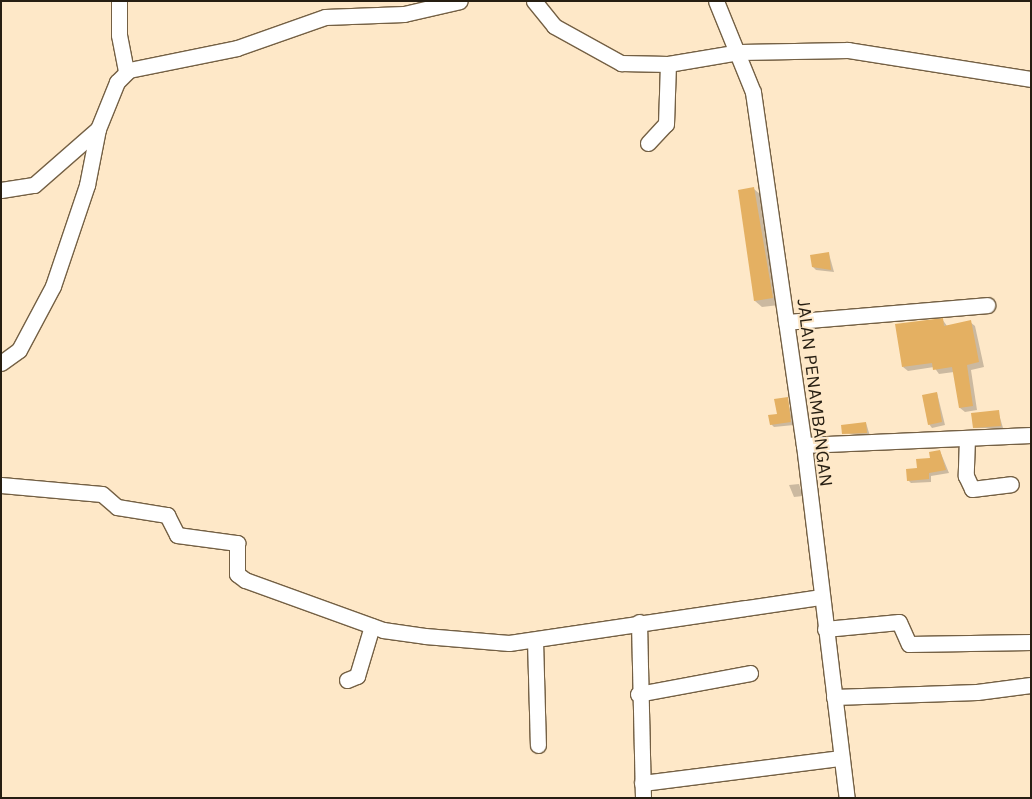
<!DOCTYPE html>
<html>
<head>
<meta charset="utf-8">
<style>
  body { margin:0 }
  #map { position:relative; width:1032px; height:799px; overflow:hidden; background:#fee8c8; font-family:Karla,sans-serif }
  div>[style] { position:absolute }
  .shadow>* { inset:0; background:#0003 }
  .building>* { inset:0; background:#e4b062 }
  .roads { filter:drop-shadow(1px 0 #746044) drop-shadow(-1px 0 #746044) drop-shadow(0 1px #746044) drop-shadow(0 -1px #746044) }
  .minor>* { height:15px; margin:-7.5px; padding:0 7.5px; transform-origin:7.5px; border-radius:7.5px; background:#fff }
  span { translate:-50% -50%; white-space:nowrap; text-align:center; line-height:1.15; -webkit-text-stroke:4px #fee8c8; paint-order:stroke }
  .street-label { font-size:19px; color:#261e12 }
  .frame { position:absolute; inset:0; border:2px solid #261e12; pointer-events:none }
</style>
</head>
<body>
<div id="map">
  <div class="shadow">
    <div style="clip-path:polygon(754px 189px,761px 195px,779px 305px,762px 307px,755px 301px)"></div>
    <div style="clip-path:polygon(829px 254px,834px 272px,816px 270px,813px 267px)"></div>
    <div style="clip-path:polygon(942px 319px,947px 326px,970px 322px,975px 326px,984px 367px,971px 370px,977px 410px,965px 412px,960px 408px,954px 372px,939px 374px,934px 367px,908px 371px,903px 367px)"></div>
    <div style="clip-path:polygon(937px 393px,945px 425px,932px 428px,929px 424px)"></div>
    <div style="clip-path:polygon(787px 398px,794px 425px,774px 427px,771px 424px)"></div>
    <div style="clip-path:polygon(998px 411px,1003px 428px,974px 428px)"></div>
    <div style="clip-path:polygon(866px 423px,870px 436px,843px 433px)"></div>
    <div style="clip-path:polygon(940px 451px,949px 473px,931px 476px,931px 482px,911px 483px,908px 480px)"></div>
    <div style="clip-path:polygon(799px 484px,803px 496px,794px 497px,789px 485px)"></div>
  </div>
  <div class="building">
    <div style="clip-path:polygon(754px 187px,773px 298px,754px 301px,738px 190px)"></div>
    <div style="clip-path:polygon(829px 252px,831px 270px,812px 267px,810px 255px)"></div>
    <div style="clip-path:polygon(943px 318px,944px 326px,971px 320px,979px 362px,967px 365px,973px 406px,959px 408px,952px 367px,933px 370px,932px 363px,902px 367px,895px 324px)"></div>
    <div style="clip-path:polygon(937px 392px,942px 422px,928px 425px,922px 395px)"></div>
    <div style="clip-path:polygon(788px 397px,791px 422px,770px 425px,768px 415px,777px 414px,774px 399px)"></div>
    <div style="clip-path:polygon(999px 410px,1001px 426px,973px 428px,971px 413px)"></div>
    <div style="clip-path:polygon(866px 422px,867px 433px,842px 434px,841px 425px)"></div>
    <div style="clip-path:polygon(940px 450px,946px 470px,929px 473px,929px 479px,907px 481px,906px 469px,917px 468px,916px 459px,930px 458px,929px 452px)"></div>
  </div>
  <div class="roads">
    <div class="minor">
      <div style="left:119px;top:1px;width:34px;rotate:90deg"></div>
      <div style="left:119px;top:35px;width:38px;rotate:79deg"></div>
      <div style="left:534px;top:1px;width:32px;rotate:51deg"></div>
      <div style="left:554px;top:26px;width:77px;rotate:28.9deg"></div>
      <div style="left:621px;top:63px;width:47px;rotate:1.2deg"></div>
      <div style="left:668px;top:64px;width:73px;rotate:-9.5deg"></div>
      <div style="left:740px;top:52px;width:108px;rotate:-1.1deg"></div>
      <div style="left:848px;top:50px;width:185px;rotate:9deg"></div>
      <div style="left:716px;top:1px;width:98px;rotate:67.9deg"></div>
      <div style="left:753px;top:92px;width:357px;rotate:81.8deg"></div>
      <div style="left:804px;top:445px;width:356px;rotate:83.1deg"></div>
      <div style="left:648px;top:143px;width:26px;rotate:-47deg"></div>
      <div style="left:666px;top:124px;width:60px;rotate:-88.1deg"></div>
      <div style="left:1px;top:190px;width:33px;rotate:-9deg"></div>
      <div style="left:34px;top:185px;width:85px;rotate:-41.2deg"></div>
      <div style="left:98px;top:129px;width:51px;rotate:-68deg"></div>
      <div style="left:117px;top:82px;width:17px;rotate:-45deg"></div>
      <div style="left:129px;top:70px;width:110px;rotate:-11.5deg"></div>
      <div style="left:237px;top:48px;width:93px;rotate:-19.4deg"></div>
      <div style="left:325px;top:17px;width:79px;rotate:-2.2deg"></div>
      <div style="left:404px;top:14px;width:57px;rotate:-13.1deg"></div>
      <div style="left:786px;top:322px;width:202px;rotate:-4.8deg"></div>
      <div style="left:1px;top:363px;width:22px;rotate:-36deg"></div>
      <div style="left:19px;top:350px;width:72px;rotate:-62deg"></div>
      <div style="left:53px;top:286px;width:107px;rotate:-71.4deg"></div>
      <div style="left:87px;top:185px;width:57px;rotate:-78.9deg"></div>
      <div style="left:967px;top:438px;width:38px;rotate:92deg"></div>
      <div style="left:966px;top:476px;width:14px;rotate:65deg"></div>
      <div style="left:972px;top:489px;width:39px;rotate:-7deg"></div>
      <div style="left:804px;top:445px;width:227px;rotate:-2.5deg"></div>
      <div style="left:1px;top:485px;width:101px;rotate:5.1deg"></div>
      <div style="left:102px;top:494px;width:20px;rotate:41deg"></div>
      <div style="left:117px;top:507px;width:51px;rotate:9.1deg"></div>
      <div style="left:167px;top:515px;width:22px;rotate:63deg"></div>
      <div style="left:177px;top:535px;width:61px;rotate:7.6deg"></div>
      <div style="left:237px;top:543px;width:31px;rotate:90deg"></div>
      <div style="left:237px;top:574px;width:10px;rotate:37deg"></div>
      <div style="left:245px;top:580px;width:147px;rotate:19.9deg"></div>
      <div style="left:383px;top:630px;width:42px;rotate:8.1deg"></div>
      <div style="left:425px;top:636px;width:84px;rotate:4.8deg"></div>
      <div style="left:509px;top:643px;width:314px;rotate:-8.4deg"></div>
      <div style="left:639px;top:622px;width:176px;rotate:88.7deg"></div>
      <div style="left:825px;top:629px;width:74px;rotate:-5.4deg"></div>
      <div style="left:899px;top:622px;width:24px;rotate:66deg"></div>
      <div style="left:909px;top:644px;width:122px;rotate:-0.9deg"></div>
      <div style="left:535px;top:640px;width:105px;rotate:88.4deg"></div>
      <div style="left:347px;top:680px;width:11px;rotate:-22deg"></div>
      <div style="left:357px;top:676px;width:52px;rotate:-73.3deg"></div>
      <div style="left:638px;top:694px;width:114px;rotate:-10.6deg"></div>
      <div style="left:834px;top:697px;width:143px;rotate:-2deg"></div>
      <div style="left:977px;top:692px;width:54px;rotate:-7.4deg"></div>
      <div style="left:642px;top:783px;width:201px;rotate:-7.2deg"></div>
    </div>
  </div>
  <div class="street-label">
    <span style="left:814px;top:393px;rotate:83deg">JALAN PENAMBANGAN</span>
  </div>
  <div class="frame"></div>
</div>
</body>
</html>
